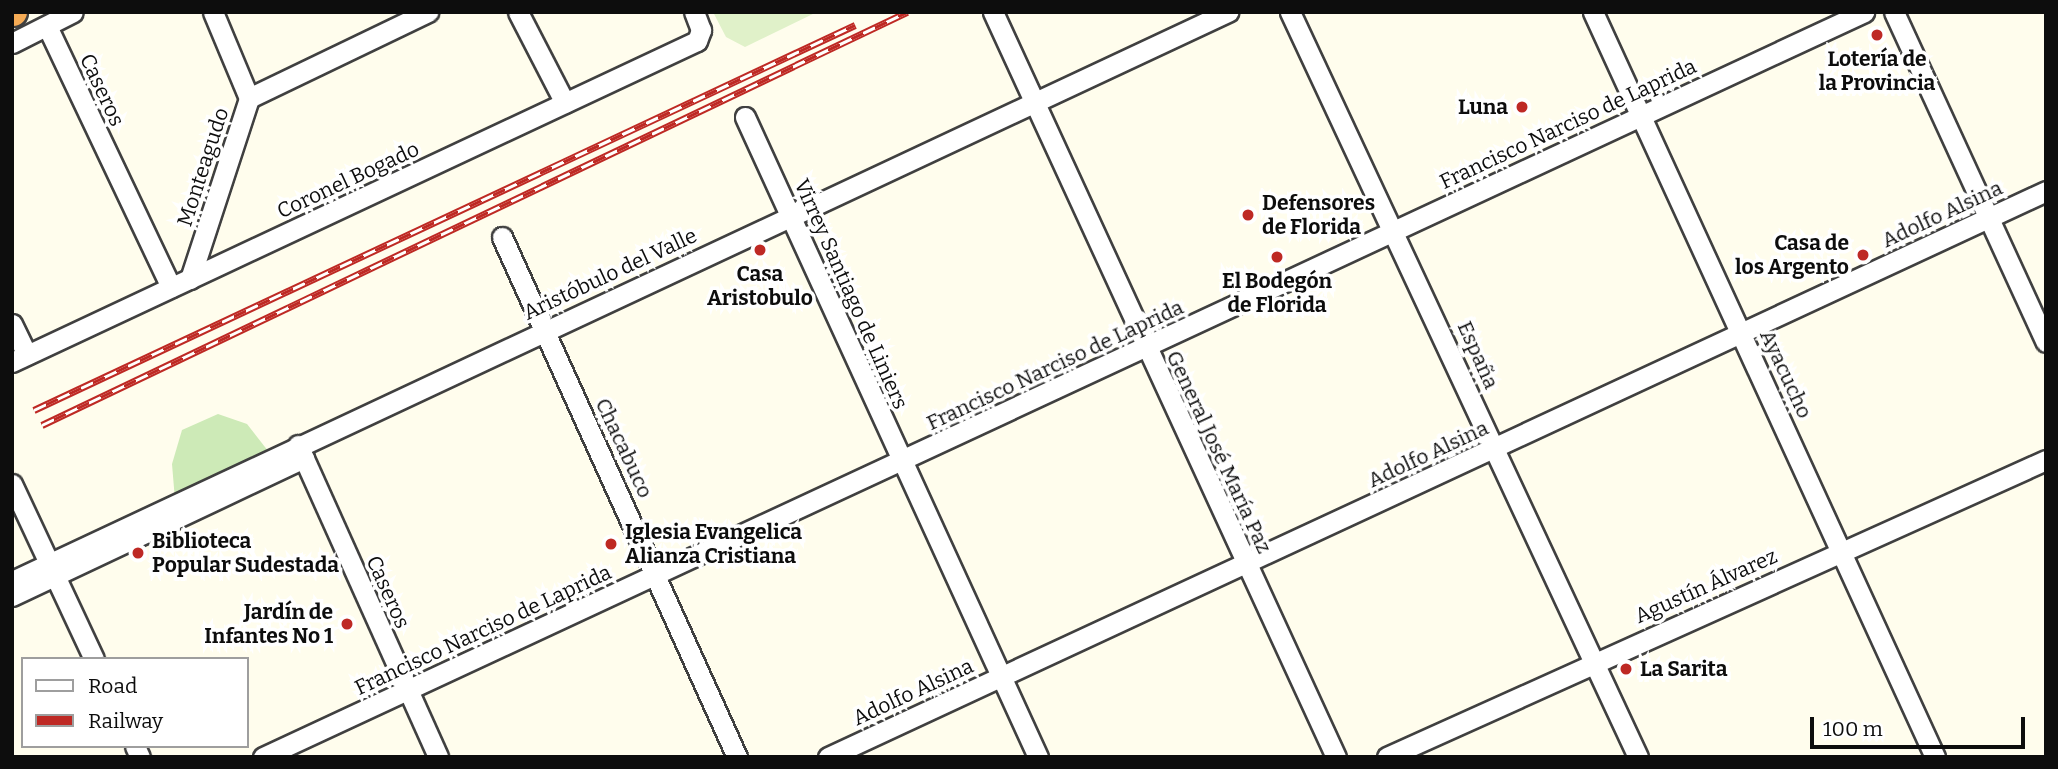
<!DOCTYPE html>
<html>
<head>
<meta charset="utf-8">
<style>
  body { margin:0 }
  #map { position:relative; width:2058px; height:769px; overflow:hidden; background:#fffded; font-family:Bitter,serif }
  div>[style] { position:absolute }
  .green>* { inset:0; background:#cdeab7 }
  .pitch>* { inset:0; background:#e0f1c9 }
  .roads { filter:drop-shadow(2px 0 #404040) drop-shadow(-2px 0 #404040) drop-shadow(0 2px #404040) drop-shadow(0 -2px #404040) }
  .minor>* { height:19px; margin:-9.5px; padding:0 9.5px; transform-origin:9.5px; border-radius:9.5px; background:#fff }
  .highway>* { height:28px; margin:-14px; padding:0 14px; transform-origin:14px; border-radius:14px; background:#f5ab55 }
  .rail>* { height:7px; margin-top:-3.5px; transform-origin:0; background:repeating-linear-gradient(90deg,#fff 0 13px,#be2924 0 26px); box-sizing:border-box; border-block:2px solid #be2924 }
  .dots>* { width:19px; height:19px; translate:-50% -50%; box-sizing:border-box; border:4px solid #fff; border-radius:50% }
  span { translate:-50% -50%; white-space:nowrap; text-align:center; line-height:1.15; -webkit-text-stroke:7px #fff; paint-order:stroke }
  .poi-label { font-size:21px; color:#0d0d0d; font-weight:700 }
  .right { translate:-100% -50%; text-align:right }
  .left { translate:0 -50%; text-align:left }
  .street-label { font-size:21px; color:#0d0d0d }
  .frame { position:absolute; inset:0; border:14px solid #0d0d0d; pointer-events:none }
  .legend { position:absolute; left:21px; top:657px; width:228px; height:91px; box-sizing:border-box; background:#fff; border:2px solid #9e9e9e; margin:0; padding:9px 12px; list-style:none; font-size:21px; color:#0d0d0d }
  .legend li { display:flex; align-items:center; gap:14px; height:35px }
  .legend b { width:35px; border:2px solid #9e9e9e }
  .scale { position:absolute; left:1810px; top:717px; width:215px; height:32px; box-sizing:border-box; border:4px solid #0d0d0d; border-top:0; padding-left:9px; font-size:21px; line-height:24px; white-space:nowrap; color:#0d0d0d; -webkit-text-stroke:5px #fff; paint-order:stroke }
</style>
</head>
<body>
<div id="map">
  <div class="green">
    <div style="clip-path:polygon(218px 414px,247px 424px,272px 456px,175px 500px,172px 464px,182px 430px)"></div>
  </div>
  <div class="pitch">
    <div style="clip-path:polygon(713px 12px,817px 12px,745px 47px,726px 37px)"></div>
  </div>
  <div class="roads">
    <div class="minor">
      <div style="left:213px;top:12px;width:93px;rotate:67.3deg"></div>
      <div style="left:518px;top:12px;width:102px;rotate:62.7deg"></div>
      <div style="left:993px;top:12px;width:820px;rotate:65.28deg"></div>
      <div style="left:1290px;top:12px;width:822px;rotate:64.96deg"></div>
      <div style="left:1593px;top:12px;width:820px;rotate:65.34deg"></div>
      <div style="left:1894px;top:12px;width:363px;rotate:65.3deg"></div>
      <div style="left:47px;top:26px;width:289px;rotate:64.6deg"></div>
      <div style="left:12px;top:43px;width:68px;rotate:-26.9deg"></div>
      <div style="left:745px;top:117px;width:704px;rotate:65.4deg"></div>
      <div style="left:502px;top:237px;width:571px;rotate:65.68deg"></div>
      <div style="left:190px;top:279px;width:190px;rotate:-71.9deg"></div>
      <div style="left:249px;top:98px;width:199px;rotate:-25.7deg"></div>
      <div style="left:12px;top:324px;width:34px;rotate:64deg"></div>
      <div style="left:12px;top:362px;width:756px;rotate:-25.11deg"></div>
      <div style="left:697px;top:41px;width:12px;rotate:-70deg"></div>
      <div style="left:701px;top:30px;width:19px;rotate:-111deg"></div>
      <div style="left:298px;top:445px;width:342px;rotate:65.8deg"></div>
      <div style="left:12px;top:484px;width:193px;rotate:64.9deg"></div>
      <div style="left:12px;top:581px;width:1343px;rotate:-25.08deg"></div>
      <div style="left:12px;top:596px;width:323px;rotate:-25.3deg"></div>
      <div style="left:135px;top:746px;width:12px;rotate:66deg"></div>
      <div style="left:263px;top:757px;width:1766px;rotate:-24.95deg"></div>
      <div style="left:828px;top:757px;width:1343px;rotate:-24.92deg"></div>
      <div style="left:1387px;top:757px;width:723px;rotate:-24.26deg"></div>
    </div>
    <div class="highway">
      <div style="left:12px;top:12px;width:1px"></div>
    </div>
  </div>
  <div class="rail">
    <div style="left:34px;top:410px;width:907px;rotate:-25.12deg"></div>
    <div style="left:42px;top:425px;width:959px;rotate:-25.52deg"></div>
  </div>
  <div class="dots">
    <div style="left:1877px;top:35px;background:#be2924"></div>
    <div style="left:1522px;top:107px;background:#be2924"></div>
    <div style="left:1248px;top:215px;background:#be2924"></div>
    <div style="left:760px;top:250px;background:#be2924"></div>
    <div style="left:1863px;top:255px;background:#be2924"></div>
    <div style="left:1277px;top:257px;background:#be2924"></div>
    <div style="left:611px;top:544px;background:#be2924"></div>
    <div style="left:138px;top:553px;background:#be2924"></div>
    <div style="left:347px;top:624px;background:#be2924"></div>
    <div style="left:1626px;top:669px;background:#be2924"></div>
  </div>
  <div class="poi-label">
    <span style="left:1877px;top:71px">Lotería de<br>la Provincia</span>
    <span class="right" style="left:1508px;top:107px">Luna</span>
    <span class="left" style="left:1262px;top:215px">Defensores<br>de Florida</span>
    <span class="right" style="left:1849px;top:255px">Casa de<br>los Argento</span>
    <span style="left:760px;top:286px">Casa<br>Aristobulo</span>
    <span style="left:1277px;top:293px">El Bodegón<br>de Florida</span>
    <span class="left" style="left:625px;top:544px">Iglesia Evangelica<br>Alianza Cristiana</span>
    <span class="left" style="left:152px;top:553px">Biblioteca<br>Popular Sudestada</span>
    <span class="right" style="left:333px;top:624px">Jardín de<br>Infantes No 1</span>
    <span class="left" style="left:1640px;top:669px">La Sarita</span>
  </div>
  <div class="street-label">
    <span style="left:102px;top:90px;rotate:65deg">Caseros</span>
    <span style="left:1568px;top:124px;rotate:-25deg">Francisco Narciso de Laprida</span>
    <span style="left:203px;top:167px;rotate:-72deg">Monteagudo</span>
    <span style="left:348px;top:180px;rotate:-25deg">Coronel Bogado</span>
    <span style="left:1942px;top:214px;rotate:-25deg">Adolfo Alsina</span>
    <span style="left:610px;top:274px;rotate:-25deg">Aristóbulo del Valle</span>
    <span style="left:851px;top:294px;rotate:66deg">Virrey Santiago de Liniers</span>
    <span style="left:1478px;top:355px;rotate:66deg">España</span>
    <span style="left:1055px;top:365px;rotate:-25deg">Francisco Narciso de Laprida</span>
    <span style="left:1786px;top:374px;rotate:65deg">Ayacucho</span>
    <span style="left:624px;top:448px;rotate:65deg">Chacabuco</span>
    <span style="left:1219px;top:452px;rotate:65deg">General José María Paz</span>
    <span style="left:1428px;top:454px;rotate:-25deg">Adolfo Alsina</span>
    <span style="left:1706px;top:586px;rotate:-24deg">Agustín Álvarez</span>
    <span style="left:388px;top:592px;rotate:66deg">Caseros</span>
    <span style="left:483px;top:630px;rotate:-25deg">Francisco Narciso de Laprida</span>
    <span style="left:913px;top:692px;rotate:-25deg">Adolfo Alsina</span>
  </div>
  <div class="frame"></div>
  <ul class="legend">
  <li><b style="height:9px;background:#fff"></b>Road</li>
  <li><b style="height:9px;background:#be2924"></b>Railway</li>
  </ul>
  <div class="scale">100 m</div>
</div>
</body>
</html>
